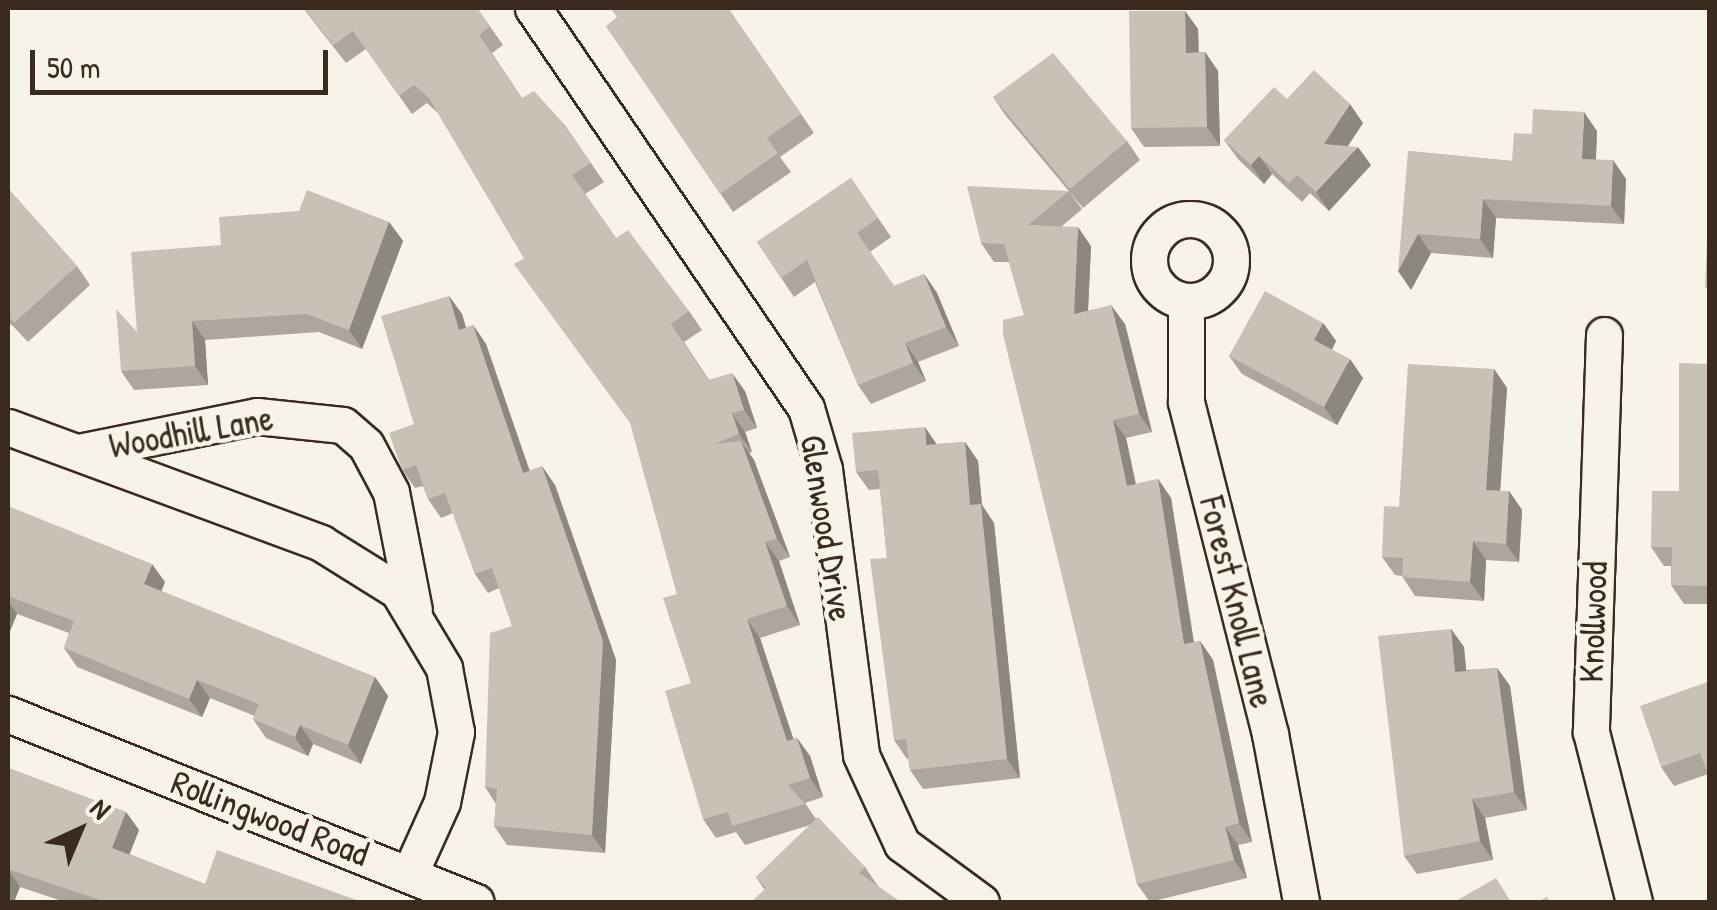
<!DOCTYPE html>
<html>
<head>
<meta charset="utf-8">
<style>
  body { margin:0 }
  #map { position:relative; width:1717px; height:910px; overflow:hidden; background:#f7f3e8; font-family:"Patrick Hand",sans-serif }
  div>[style] { position:absolute }
  .roads { filter:drop-shadow(2px 0 #3b2a1e) drop-shadow(-2px 0 #3b2a1e) drop-shadow(0 2px #3b2a1e) drop-shadow(0 -2px #3b2a1e) }
  .street>* { height:35px; margin:-17.5px; padding:0 17.5px; transform-origin:17.5px; border-radius:17.5px; background:#f7f3e8 }
  .street>.ring { margin:-17.5px; padding:0; box-sizing:content-box; background:none; border:35px solid #f7f3e8; border-radius:50% }
  .wall>* { inset:0; background:#aca69d }
  .shaded-wall>* { inset:0; background:#8c877f }
  .building>* { inset:0; background:#c8c1b6 }
  span { translate:-50% -50%; white-space:nowrap; text-align:center; line-height:1.15; -webkit-text-stroke:9px #f7f3e8; paint-order:stroke }
  .street-label { font-size:35px; color:#3b2a1e }
  .frame { position:absolute; inset:0; border:10px solid #3b2a1e; pointer-events:none }
  .north { position:absolute; left:30px; top:780px; width:100px; height:100px; -webkit-text-stroke:8px #f7f3e8; paint-order:stroke; rotate:44deg; font-size:28px; font-weight:700; line-height:40px; text-align:center; color:#3b2a1e }
  .north::after { content:''; display:block; margin:auto; width:35px; height:45px; background:#3b2a1e; clip-path:polygon(50% 0,100% 100%,50% 72%,0 100%) }
  .scale { position:absolute; left:30px; top:50px; width:298px; height:45px; box-sizing:border-box; border:5px solid #3b2a1e; border-top:0; padding-left:12px; font-size:30px; line-height:35px; white-space:nowrap; color:#3b2a1e; -webkit-text-stroke:8px #f7f3e8; paint-order:stroke }
</style>
</head>
<body>
<div id="map">
  <div class="roads">
    <div class="street">
      <div style="left:533px;top:8px;width:484px;rotate:55.7deg"></div>
      <div style="left:806px;top:408px;width:64px;rotate:73.6deg"></div>
      <div style="left:824px;top:469px;width:288px;rotate:82.6deg"></div>
      <div style="left:861px;top:755px;width:98px;rotate:65.3deg"></div>
      <div style="left:902px;top:844px;width:98px;rotate:36.3deg"></div>
      <div class="ring" style="left:1149px;top:219px;width:47px;height:47px"></div>
      <div style="left:1186px;top:301px;width:101px;rotate:90deg"></div>
      <div style="left:1186px;top:402px;width:342px;rotate:75.8deg"></div>
      <div style="left:1270px;top:734px;width:171px;rotate:79.5deg"></div>
      <div style="left:1604px;top:335px;width:397px;rotate:91.9deg"></div>
      <div style="left:1591px;top:732px;width:175px;rotate:75.8deg"></div>
      <div style="left:8px;top:427px;width:334px;rotate:20.3deg"></div>
      <div style="left:321px;top:543px;width:91px;rotate:31.9deg"></div>
      <div style="left:398px;top:591px;width:90px;rotate:59.1deg"></div>
      <div style="left:444px;top:668px;width:65px;rotate:79.4deg"></div>
      <div style="left:456px;top:732px;width:71px;rotate:101.3deg"></div>
      <div style="left:442px;top:802px;width:78px;rotate:114.3deg"></div>
      <div style="left:79px;top:452px;width:182px;rotate:-11.4deg"></div>
      <div style="left:257px;top:416px;width:86px;rotate:6deg"></div>
      <div style="left:343px;top:425px;width:30px;rotate:41deg"></div>
      <div style="left:366px;top:445px;width:53px;rotate:62deg"></div>
      <div style="left:391px;top:492px;width:120px;rotate:79deg"></div>
      <div style="left:8px;top:714px;width:504px;rotate:21.89deg"></div>
    </div>
  </div>
  <div class="wall">
    <div style="clip-path:polygon(303px 8px,477px 8px,503px 45px,492px 53px,522px 98px,564px 124px,604px 182px,585px 194px,616px 238px,689px 311px,702px 330px,684px 342px,709px 380px,745px 391px,757px 428px,745px 432px,752px 452px,749px 453px,754px 460px,790px 557px,779px 561px,800px 625px,760px 638px,793px 739px,797px 738px,810px 756px,823px 797px,805px 803px,816px 819px,865px 867px,878px 886px,764px 889px,756px 877px,810px 825px,745px 845px,736px 832px,716px 838px,703px 819px,691px 683px,677px 594px,631px 424px,524px 258px,438px 113px,427px 103px,412px 114px,366px 49px,346px 63px)"></div>
    <div style="clip-path:polygon(728px 8px,814px 133px,780px 157px,791px 172px,733px 212px,606px 26px)"></div>
    <div style="clip-path:polygon(1185px 11px,1198px 29px,1199px 52px,1205px 52px,1218px 71px,1220px 146px,1144px 147px,1131px 128px)"></div>
    <div style="clip-path:polygon(993px 97px,1127px 141px,1140px 160px,1083px 208px,1006px 116px)"></div>
    <div style="clip-path:polygon(1287px 99px,1363px 123px,1348px 146px,1371px 165px,1329px 211px,1310px 193px,1302px 202px,1272px 174px,1264px 184px,1238px 159px,1224px 140px)"></div>
    <div style="clip-path:polygon(1597px 131px,1596px 159px,1626px 179px,1624px 224px,1496px 218px,1493px 258px,1431px 253px,1411px 290px,1408px 151px,1512px 161px,1532px 134px)"></div>
    <div style="clip-path:polygon(851px 178px,891px 237px,870px 252px,894px 286px,924px 274px,937px 293px,959px 346px,918px 362px,926px 381px,871px 404px,858px 385px,815px 282px,794px 297px,757px 242px)"></div>
    <div style="clip-path:polygon(8px 189px,77px 266px,90px 285px,28px 342px,11px 324px,8px 327px)"></div>
    <div style="clip-path:polygon(1069px 191px,1082px 209px,1061px 227px,1091px 246px,1088px 310px,1125px 324px,1152px 432px,1126px 438px,1136px 484px,1158px 479px,1171px 498px,1194px 642px,1200px 641px,1213px 660px,1252px 842px,1238px 845px,1247px 878px,1150px 902px,1137px 884px,1024px 315px,1009px 262px,994px 262px,981px 243px)"></div>
    <div style="clip-path:polygon(389px 222px,403px 241px,362px 349px,319px 332px,205px 340px,208px 385px,134px 390px,121px 371px,221px 245px)"></div>
    <div style="clip-path:polygon(449px 296px,462px 314px,466px 328px,473px 325px,486px 344px,529px 471px,555px 485px,616px 660px,605px 853px,507px 845px,494px 826px,496px 804px,485px 787px,512px 626px,499px 588px,488px 593px,475px 574px,453px 513px,441px 518px,428px 499px,423px 486px,415px 488px,402px 470px)"></div>
    <div style="clip-path:polygon(1323px 323px,1336px 341px,1332px 350px,1363px 378px,1337px 425px,1242px 374px,1229px 356px)"></div>
    <div style="clip-path:polygon(1710px 364px,1710px 604px,1684px 604px,1671px 585px,1671px 566px,1664px 566px,1651px 547px,1679px 491px)"></div>
    <div style="clip-path:polygon(1494px 369px,1507px 388px,1500px 491px,1509px 491px,1522px 510px,1519px 562px,1486px 560px,1484px 601px,1415px 596px,1402px 576px,1395px 575px,1382px 557px)"></div>
    <div style="clip-path:polygon(965px 442px,978px 461px,982px 505px,994px 523px,1020px 778px,923px 789px,910px 770px,908px 758px,907px 759px,894px 740px,887px 558px,880px 489px,869px 490px,856px 472px,937px 444px)"></div>
    <div style="clip-path:polygon(8px 506px,165px 582px,161px 591px,375px 677px,388px 696px,361px 764px,313px 744px,308px 756px,266px 738px,253px 719px,255px 716px,210px 698px,202px 717px,77px 667px,64px 648px,69px 633px,17px 614px,8px 636px)"></div>
    <div style="clip-path:polygon(1451px 629px,1464px 647px,1466px 670px,1497px 668px,1510px 686px,1527px 810px,1485px 818px,1493px 860px,1417px 874px,1404px 856px)"></div>
    <div style="clip-path:polygon(1710px 681px,1708px 774px,1674px 786px,1661px 767px)"></div>
    <div style="clip-path:polygon(8px 768px,126px 812px,139px 830px,129px 854px,205px 884px,363px 902px,65px 902px,20px 887px,14px 902px,9px 902px)"></div>
  </div>
  <div class="shaded-wall">
    <div style="clip-path:polygon(1185px 11px,1198px 29px,1199px 71px,1186px 53px)"></div>
    <div style="clip-path:polygon(1205px 52px,1218px 71px,1220px 146px,1207px 127px)"></div>
    <div style="clip-path:polygon(1350px 104px,1363px 123px,1337px 162px,1324px 144px)"></div>
    <div style="clip-path:polygon(1584px 112px,1597px 131px,1595px 177px,1582px 159px)"></div>
    <div style="clip-path:polygon(1358px 147px,1371px 165px,1329px 211px,1316px 192px)"></div>
    <div style="clip-path:polygon(1259px 156px,1272px 174px,1264px 184px,1251px 165px)"></div>
    <div style="clip-path:polygon(1613px 160px,1626px 179px,1624px 224px,1611px 206px)"></div>
    <div style="clip-path:polygon(1483px 199px,1496px 218px,1493px 258px,1480px 239px)"></div>
    <div style="clip-path:polygon(389px 222px,403px 241px,362px 349px,349px 330px)"></div>
    <div style="clip-path:polygon(1078px 227px,1091px 246px,1087px 332px,1074px 314px)"></div>
    <div style="clip-path:polygon(1418px 234px,1431px 253px,1411px 290px,1398px 271px)"></div>
    <div style="clip-path:polygon(924px 274px,937px 293px,959px 346px,946px 327px)"></div>
    <div style="clip-path:polygon(449px 296px,462px 314px,472px 349px,459px 330px)"></div>
    <div style="clip-path:polygon(1111px 305px,1125px 324px,1152px 432px,1139px 414px)"></div>
    <div style="clip-path:polygon(192px 321px,205px 340px,208px 385px,195px 366px)"></div>
    <div style="clip-path:polygon(1323px 323px,1336px 341px,1327px 359px,1314px 340px)"></div>
    <div style="clip-path:polygon(473px 325px,486px 344px,537px 492px,523px 473px)"></div>
    <div style="clip-path:polygon(905px 343px,918px 362px,926px 381px,913px 363px)"></div>
    <div style="clip-path:polygon(1350px 359px,1363px 378px,1337px 425px,1324px 407px)"></div>
    <div style="clip-path:polygon(1494px 369px,1507px 388px,1499px 508px,1486px 490px)"></div>
    <div style="clip-path:polygon(732px 373px,745px 391px,757px 428px,744px 410px)"></div>
    <div style="clip-path:polygon(732px 413px,745px 432px,752px 452px,739px 434px)"></div>
    <div style="clip-path:polygon(1113px 420px,1126px 438px,1140px 505px,1127px 486px)"></div>
    <div style="clip-path:polygon(925px 427px,938px 446px,926px 445px)"></div>
    <div style="clip-path:polygon(741px 441px,754px 460px,790px 557px,777px 539px)"></div>
    <div style="clip-path:polygon(965px 442px,978px 461px,982px 505px,994px 523px,1020px 778px,1007px 759px,970px 505px)"></div>
    <div style="clip-path:polygon(542px 466px,555px 485px,616px 660px,605px 853px,592px 835px)"></div>
    <div style="clip-path:polygon(1158px 479px,1171px 498px,1197px 663px,1184px 644px)"></div>
    <div style="clip-path:polygon(1509px 491px,1522px 510px,1519px 562px,1506px 544px)"></div>
    <div style="clip-path:polygon(1473px 541px,1486px 560px,1484px 601px,1470px 582px)"></div>
    <div style="clip-path:polygon(765px 542px,779px 561px,800px 625px,787px 606px)"></div>
    <div style="clip-path:polygon(152px 564px,165px 582px,157px 603px,144px 584px)"></div>
    <div style="clip-path:polygon(8px 601px,17px 614px,8px 636px)"></div>
    <div style="clip-path:polygon(747px 619px,760px 638px,800px 759px,787px 741px)"></div>
    <div style="clip-path:polygon(1451px 629px,1464px 647px,1468px 690px,1455px 672px)"></div>
    <div style="clip-path:polygon(1200px 641px,1213px 660px,1252px 842px,1239px 823px)"></div>
    <div style="clip-path:polygon(1497px 668px,1510px 686px,1527px 810px,1514px 792px)"></div>
    <div style="clip-path:polygon(375px 677px,388px 696px,361px 764px,348px 745px)"></div>
    <div style="clip-path:polygon(197px 680px,210px 698px,202px 717px,189px 699px)"></div>
    <div style="clip-path:polygon(300px 725px,313px 744px,308px 756px,295px 737px)"></div>
    <div style="clip-path:polygon(797px 738px,810px 756px,823px 797px,810px 778px)"></div>
    <div style="clip-path:polygon(1472px 799px,1485px 818px,1493px 860px,1480px 841px)"></div>
    <div style="clip-path:polygon(126px 812px,139px 830px,125px 866px,112px 848px)"></div>
    <div style="clip-path:polygon(1225px 827px,1238px 845px,1247px 878px,1234px 860px)"></div>
    <div style="clip-path:polygon(8px 869px,20px 887px,14px 902px,12px 902px,8px 896px)"></div>
  </div>
  <div class="building">
    <div style="clip-path:polygon(304px 8px,477px 8px,490px 26px,479px 35px,522px 98px,534px 91px,564px 124px,591px 163px,572px 175px,616px 238px,628px 230px,689px 311px,671px 324px,708px 380px,732px 373px,744px 410px,732px 413px,739px 434px,714px 444px,741px 441px,777px 539px,765px 542px,787px 606px,747px 619px,787px 741px,797px 738px,810px 778px,788px 785px,805px 804px,732px 826px,728px 812px,703px 819px,665px 691px,691px 683px,663px 598px,677px 594px,630px 423px,514px 264px,524px 258px,429px 98px,414px 85px,399px 96px,353px 31px,333px 45px)"></div>
    <div style="clip-path:polygon(610px 8px,728px 8px,801px 114px,767px 138px,778px 153px,720px 194px,606px 26px,617px 17px)"></div>
    <div style="clip-path:polygon(1129px 11px,1185px 11px,1186px 53px,1205px 52px,1207px 127px,1131px 128px)"></div>
    <div style="clip-path:polygon(1053px 53px,1127px 141px,1070px 189px,993px 97px)"></div>
    <div style="clip-path:polygon(1314px 70px,1350px 104px,1324px 144px,1358px 147px,1316px 192px,1297px 175px,1289px 183px,1259px 156px,1251px 165px,1224px 140px,1274px 87px,1287px 99px)"></div>
    <div style="clip-path:polygon(1533px 109px,1584px 112px,1582px 159px,1613px 160px,1611px 206px,1483px 199px,1480px 239px,1418px 234px,1398px 271px,1408px 151px,1512px 161px,1514px 133px,1532px 134px)"></div>
    <div style="clip-path:polygon(851px 178px,878px 218px,857px 233px,894px 286px,924px 274px,946px 327px,905px 343px,913px 363px,858px 385px,807px 260px,781px 278px,757px 242px)"></div>
    <div style="clip-path:polygon(967px 186px,1069px 191px,1028px 225px,1078px 227px,1074px 314px,1111px 305px,1139px 414px,1113px 420px,1127px 486px,1158px 479px,1184px 644px,1200px 641px,1239px 823px,1225px 827px,1234px 860px,1137px 884px,1003px 334px,1003px 320px,1024px 315px,1004px 244px,981px 243px)"></div>
    <div style="clip-path:polygon(8px 188px,77px 266px,14px 323px,8px 316px)"></div>
    <div style="clip-path:polygon(307px 190px,389px 222px,349px 330px,306px 314px,192px 321px,195px 366px,121px 371px,116px 309px,137px 332px,131px 252px,221px 245px,219px 217px,299px 211px)"></div>
    <div style="clip-path:polygon(1708px 217px,1710px 217px,1710px 288px,1705px 288px)"></div>
    <div style="clip-path:polygon(1265px 291px,1323px 323px,1314px 340px,1350px 359px,1324px 407px,1229px 356px)"></div>
    <div style="clip-path:polygon(449px 296px,459px 330px,473px 325px,523px 473px,542px 466px,603px 641px,592px 835px,494px 826px,497px 789px,485px 787px,490px 633px,512px 626px,492px 568px,475px 574px,445px 493px,428px 499px,416px 465px,402px 470px,389px 433px,414px 424px,381px 316px)"></div>
    <div style="clip-path:polygon(1679px 363px,1710px 364px,1710px 586px,1671px 585px,1672px 547px,1651px 547px,1652px 491px,1679px 491px)"></div>
    <div style="clip-path:polygon(1408px 364px,1494px 369px,1486px 490px,1509px 491px,1506px 544px,1473px 541px,1470px 582px,1402px 577px,1403px 558px,1382px 557px,1384px 506px,1399px 507px)"></div>
    <div style="clip-path:polygon(925px 427px,926px 445px,965px 442px,970px 505px,981px 504px,1007px 759px,910px 770px,906px 739px,894px 740px,870px 559px,887px 558px,878px 470px,856px 472px,852px 433px)"></div>
    <div style="clip-path:polygon(8px 506px,152px 564px,144px 584px,375px 677px,348px 745px,300px 725px,295px 737px,253px 719px,259px 704px,197px 680px,189px 699px,64px 648px,74px 621px,8px 596px)"></div>
    <div style="clip-path:polygon(1451px 629px,1455px 672px,1497px 668px,1514px 792px,1472px 799px,1480px 841px,1404px 856px,1378px 636px)"></div>
    <div style="clip-path:polygon(1710px 681px,1710px 779px,1700px 753px,1661px 767px,1640px 706px)"></div>
    <div style="clip-path:polygon(8px 768px,126px 812px,112px 848px,205px 884px,217px 850px,362px 902px,106px 902px,8px 869px)"></div>
    <div style="clip-path:polygon(818px 817px,865px 867px,859px 873px,901px 902px,751px 902px,766px 888px,756px 877px)"></div>
    <div style="clip-path:polygon(1496px 878px,1511px 902px,1454px 902px)"></div>
    <div style="clip-path:polygon(1547px 897px,1550px 902px,1537px 902px)"></div>
  </div>
  <div class="street-label">
    <span style="left:191px;top:432px;rotate:-10deg">Woodhill Lane</span>
    <span style="left:827px;top:528px;rotate:81deg">Glenwood Drive</span>
    <span style="left:1237px;top:602px;rotate:76deg">Forest Knoll Lane</span>
    <span style="left:1593px;top:622px;rotate:-88deg">Knollwood</span>
    <span style="left:270px;top:818px;rotate:21deg">Rollingwood Road</span>
  </div>
  <div class="frame"></div>
  <div class="north">N</div>
  <div class="scale">50 m</div>
</div>
</body>
</html>
